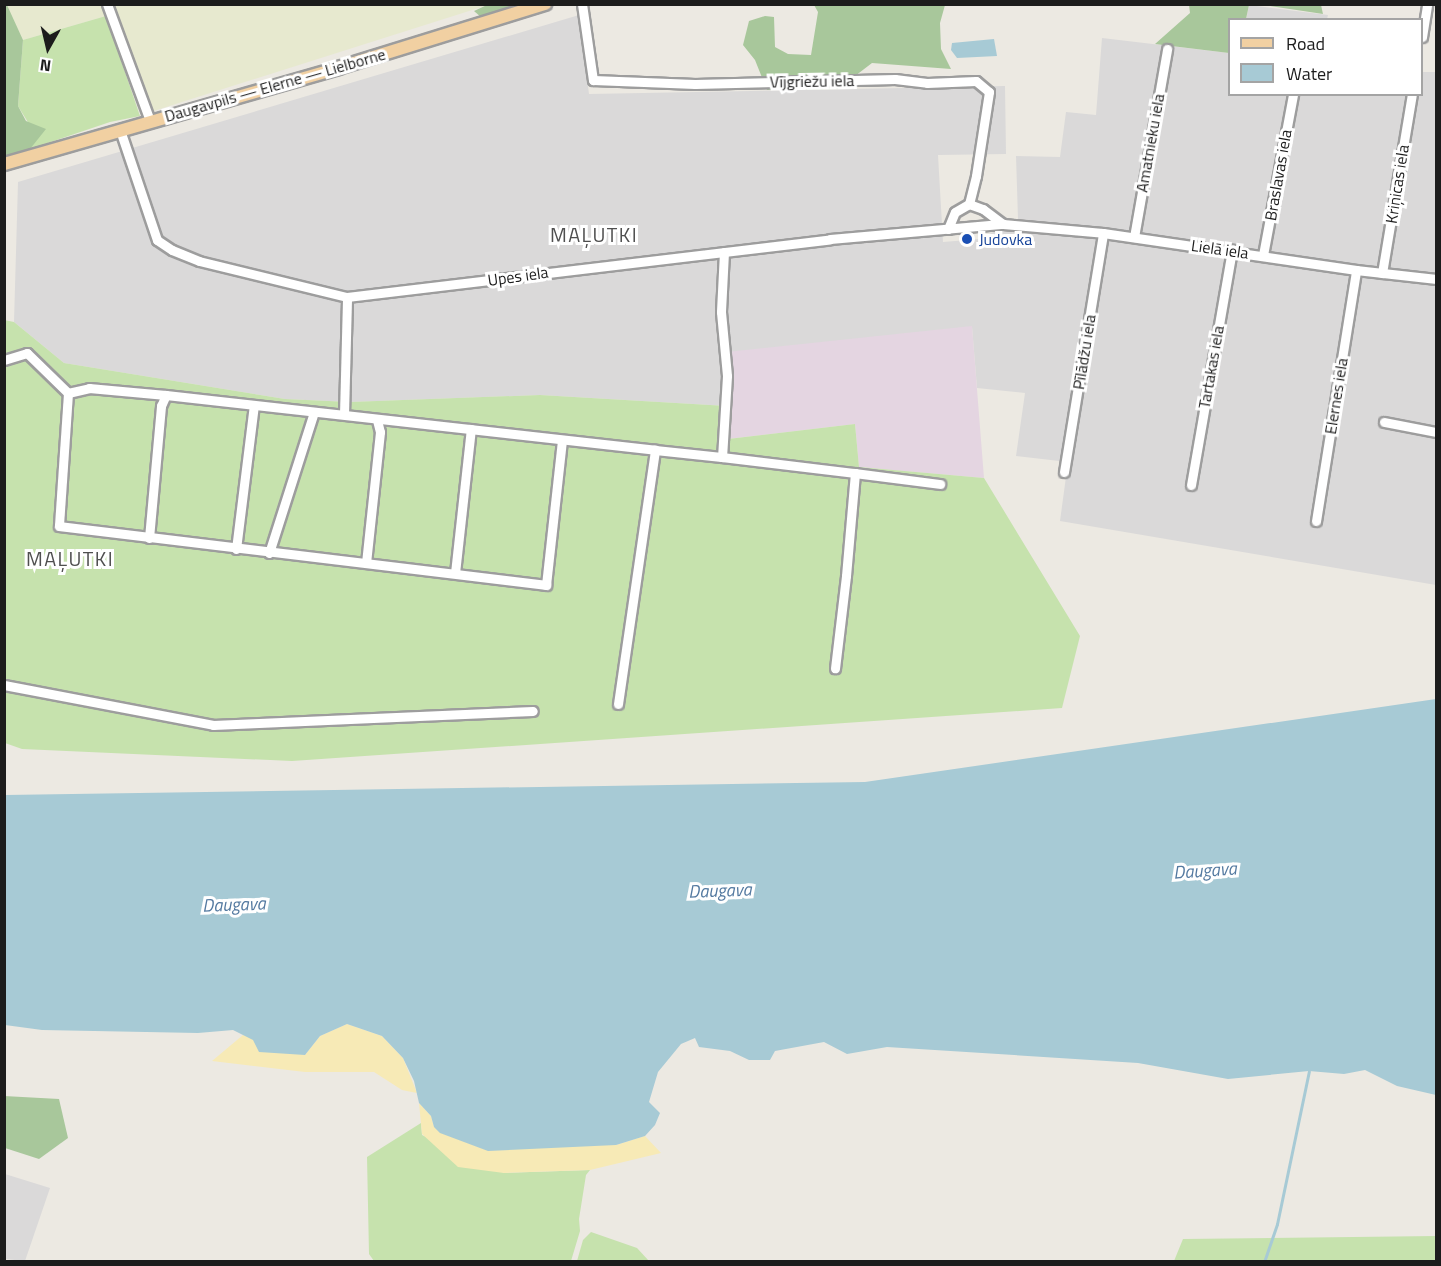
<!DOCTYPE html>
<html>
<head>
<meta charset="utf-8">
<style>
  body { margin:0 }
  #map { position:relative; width:1441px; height:1266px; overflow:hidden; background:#ece9e2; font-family:"Titillium Web",sans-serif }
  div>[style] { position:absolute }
  .residential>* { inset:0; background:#dad9d9 }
  .industrial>* { inset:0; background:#e4d5e1 }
  .farmland>* { inset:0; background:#e7e9cf }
  .grass>* { inset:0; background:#c6e2ad }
  .forest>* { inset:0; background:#a8c79b }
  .sand>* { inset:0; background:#f7eab6 }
  .water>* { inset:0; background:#a7cad5 }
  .stream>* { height:3px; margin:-1.5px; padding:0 1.5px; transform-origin:1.5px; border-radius:1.5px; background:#a7cad5 }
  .roads { filter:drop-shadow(2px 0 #9d9d9d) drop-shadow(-2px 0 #9d9d9d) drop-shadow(0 2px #9d9d9d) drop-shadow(0 -2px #9d9d9d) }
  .minor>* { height:9px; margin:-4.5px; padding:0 4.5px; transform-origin:4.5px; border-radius:4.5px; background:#fff }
  .major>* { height:12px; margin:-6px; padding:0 6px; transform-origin:6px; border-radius:6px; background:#f1d0a2 }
  .dots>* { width:16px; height:16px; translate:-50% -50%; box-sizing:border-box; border:3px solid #fff; border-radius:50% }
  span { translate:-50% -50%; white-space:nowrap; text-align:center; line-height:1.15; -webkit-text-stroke:6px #fff; paint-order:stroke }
  .street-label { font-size:16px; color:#1c1c1c }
  .transit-label { font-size:16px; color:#164399 }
  .left { translate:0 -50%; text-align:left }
  .water-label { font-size:18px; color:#5379a0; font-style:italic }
  .quarter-label { font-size:20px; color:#4f4f4f; letter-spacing:1.5px }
  .frame { position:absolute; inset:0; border:6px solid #1c1c1c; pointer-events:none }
  .legend { position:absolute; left:1228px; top:18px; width:195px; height:78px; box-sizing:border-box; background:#fff; border:2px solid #a4a4a4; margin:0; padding:8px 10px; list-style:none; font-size:18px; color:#1c1c1c }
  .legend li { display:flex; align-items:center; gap:12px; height:30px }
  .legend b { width:30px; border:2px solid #a4a4a4 }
  .north { position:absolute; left:18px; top:18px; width:60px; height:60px; -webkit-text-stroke:4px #fff; paint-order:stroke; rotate:188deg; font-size:16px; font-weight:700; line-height:24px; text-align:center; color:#1c1c1c }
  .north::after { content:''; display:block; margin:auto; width:21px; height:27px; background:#1c1c1c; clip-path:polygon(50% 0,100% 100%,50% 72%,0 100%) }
</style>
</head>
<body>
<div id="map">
  <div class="residential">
    <div style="clip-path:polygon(1249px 5px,1328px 15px,1327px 19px,1246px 20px)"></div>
    <div style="clip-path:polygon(579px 15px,589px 94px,1005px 86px,1006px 154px,938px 155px,943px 242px,980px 239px,1018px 219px,1016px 156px,1060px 157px,1066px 112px,1096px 115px,1102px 38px,1229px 53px,1230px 94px,1422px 94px,1422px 72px,1436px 72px,1436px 585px,1060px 521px,1068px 462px,1016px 456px,1025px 393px,977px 388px,972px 327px,727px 406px,540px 395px,350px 402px,285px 399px,64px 363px,14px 322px,18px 182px)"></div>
    <div style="clip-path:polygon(5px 1174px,50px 1188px,25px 1261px,5px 1259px)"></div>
  </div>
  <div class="industrial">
    <div style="clip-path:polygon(972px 326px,984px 478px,859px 467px,855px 424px,727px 439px,727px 352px)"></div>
  </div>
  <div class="farmland">
    <div style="clip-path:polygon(6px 5px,488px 5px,141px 115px,106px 16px,23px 40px)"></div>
  </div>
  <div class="grass">
    <div style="clip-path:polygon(106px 16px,140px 116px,110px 122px,30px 149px,37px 137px,18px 106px,23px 40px)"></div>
    <div style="clip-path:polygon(4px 320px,14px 322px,64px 363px,285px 399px,350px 402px,540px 395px,727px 406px,728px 439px,855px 424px,859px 467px,984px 478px,1080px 636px,1062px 708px,292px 761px,22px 749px,5px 743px)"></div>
    <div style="clip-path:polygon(421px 1123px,422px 1135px,504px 1173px,590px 1170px,586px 1175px,579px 1219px,580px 1231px,571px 1261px,374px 1261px,369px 1254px,367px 1157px)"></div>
    <div style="clip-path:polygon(591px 1232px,637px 1248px,649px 1261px,577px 1261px,583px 1240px)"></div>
    <div style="clip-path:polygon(1436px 1236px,1436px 1261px,1174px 1261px,1183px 1239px)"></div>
  </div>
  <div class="forest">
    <div style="clip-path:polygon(7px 5px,23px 40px,18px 106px,26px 121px,46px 129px,30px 149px,5px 156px,4px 5px)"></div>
    <div style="clip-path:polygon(487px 5px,524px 5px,482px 18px,474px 11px)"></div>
    <div style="clip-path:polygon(814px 5px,945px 5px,940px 23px,941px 49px,951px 69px,872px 63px,838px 89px,767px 90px,755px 60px,743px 45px,749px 21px,765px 16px,774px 17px,775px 47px,788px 54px,811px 55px,818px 12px)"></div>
    <div style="clip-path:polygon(1189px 5px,1249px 5px,1246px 19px,1230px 20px,1229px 53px,1155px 44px,1190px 13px)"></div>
    <div style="clip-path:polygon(1263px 5px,1321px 5px,1323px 14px)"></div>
    <div style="clip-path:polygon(4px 1096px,59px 1099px,68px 1138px,39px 1159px,5px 1148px)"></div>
  </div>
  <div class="sand">
    <div style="clip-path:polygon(347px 1024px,382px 1036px,403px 1058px,417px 1093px,402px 1090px,374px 1072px,305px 1072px,212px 1061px,243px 1035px,305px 1055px,320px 1036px)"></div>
    <div style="clip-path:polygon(419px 1103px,431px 1116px,434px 1127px,616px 1145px,645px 1136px,661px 1153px,590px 1170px,504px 1173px,458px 1167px,422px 1134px)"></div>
  </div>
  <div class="water">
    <div style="clip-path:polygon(994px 39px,997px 56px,957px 58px,951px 50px,952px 43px)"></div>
    <div style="clip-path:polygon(1436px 699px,1436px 1095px,1397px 1086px,1365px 1070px,1344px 1074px,1309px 1071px,1228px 1079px,1138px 1063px,887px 1047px,847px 1054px,824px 1042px,775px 1051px,770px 1060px,749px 1060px,730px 1051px,699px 1047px,695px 1038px,681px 1044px,658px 1072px,649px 1102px,660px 1113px,655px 1125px,645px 1136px,616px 1145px,488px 1151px,440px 1133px,434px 1127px,431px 1116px,419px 1103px,414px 1081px,403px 1058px,382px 1036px,347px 1024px,320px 1036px,305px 1055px,259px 1052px,253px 1040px,233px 1030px,198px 1033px,42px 1030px,5px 1025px,5px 795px,865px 782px)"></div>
  </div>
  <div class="stream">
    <div style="left:1264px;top:1262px;width:40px;rotate:-71.1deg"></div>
    <div style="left:1277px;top:1224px;width:156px;rotate:-78.2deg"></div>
  </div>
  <div class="roads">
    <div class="minor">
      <div style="left:107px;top:4px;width:125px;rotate:69.8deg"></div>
      <div style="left:582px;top:4px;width:77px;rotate:81.8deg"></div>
      <div style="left:593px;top:80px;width:102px;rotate:2.2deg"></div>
      <div style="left:695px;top:84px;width:200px;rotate:-1.4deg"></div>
      <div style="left:895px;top:79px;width:32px;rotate:7deg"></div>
      <div style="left:927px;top:83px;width:49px;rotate:-2.3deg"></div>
      <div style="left:976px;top:81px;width:17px;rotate:40deg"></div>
      <div style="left:989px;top:92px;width:85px;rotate:98.8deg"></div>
      <div style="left:976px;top:176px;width:29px;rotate:104deg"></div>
      <div style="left:1422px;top:37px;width:33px;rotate:-81deg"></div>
      <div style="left:120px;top:130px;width:116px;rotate:71.4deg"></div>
      <div style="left:157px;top:240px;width:18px;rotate:34deg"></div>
      <div style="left:172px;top:250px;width:29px;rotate:22deg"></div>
      <div style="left:199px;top:261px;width:152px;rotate:13.7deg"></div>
      <div style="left:347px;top:297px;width:486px;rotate:-6.8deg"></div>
      <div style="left:830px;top:239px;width:174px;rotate:-5deg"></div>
      <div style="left:1003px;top:224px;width:100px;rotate:5.1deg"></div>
      <div style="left:1103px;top:233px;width:256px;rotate:8.3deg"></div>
      <div style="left:1356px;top:270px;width:81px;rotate:6.4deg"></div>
      <div style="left:948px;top:229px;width:18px;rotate:-68deg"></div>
      <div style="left:955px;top:212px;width:16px;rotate:-30deg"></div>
      <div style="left:969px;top:204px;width:15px;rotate:20deg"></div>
      <div style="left:983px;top:209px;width:25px;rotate:37deg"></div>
      <div style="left:1134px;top:237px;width:191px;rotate:-80deg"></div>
      <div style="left:724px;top:252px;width:60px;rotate:92.9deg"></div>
      <div style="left:721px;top:312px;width:64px;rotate:84.6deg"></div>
      <div style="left:727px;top:376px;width:81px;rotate:93.5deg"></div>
      <div style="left:722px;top:457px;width:134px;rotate:6.9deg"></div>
      <div style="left:855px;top:473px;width:103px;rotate:95deg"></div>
      <div style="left:846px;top:576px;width:93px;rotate:96.8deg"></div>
      <div style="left:1263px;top:255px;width:164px;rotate:-79.4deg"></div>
      <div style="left:1382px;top:273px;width:181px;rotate:-80.5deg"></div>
      <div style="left:4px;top:360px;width:24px;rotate:-17deg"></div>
      <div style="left:27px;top:353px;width:57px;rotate:44.3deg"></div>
      <div style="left:68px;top:393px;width:22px;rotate:-13deg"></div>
      <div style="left:89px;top:388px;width:77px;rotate:5.2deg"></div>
      <div style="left:166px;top:395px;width:492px;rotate:6.4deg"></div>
      <div style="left:68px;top:393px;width:133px;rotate:93.9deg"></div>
      <div style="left:59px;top:526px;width:491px;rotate:6.9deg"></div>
      <div style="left:546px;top:585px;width:146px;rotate:-83.7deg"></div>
      <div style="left:344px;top:414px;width:117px;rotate:-88.5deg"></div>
      <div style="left:1384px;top:422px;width:53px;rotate:10.9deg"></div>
      <div style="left:1064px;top:472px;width:242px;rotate:-80.7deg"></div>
      <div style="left:855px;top:473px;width:86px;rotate:7.4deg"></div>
      <div style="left:1191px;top:485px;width:239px;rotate:-80.1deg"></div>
      <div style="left:1316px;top:521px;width:254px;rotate:-80.9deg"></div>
      <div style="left:149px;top:538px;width:133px;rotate:-84.8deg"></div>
      <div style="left:161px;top:406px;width:12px;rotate:-66deg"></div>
      <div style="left:236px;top:549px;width:145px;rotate:-82.9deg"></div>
      <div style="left:269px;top:553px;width:148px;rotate:-72.3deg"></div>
      <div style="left:366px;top:563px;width:132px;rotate:-83.9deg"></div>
      <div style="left:380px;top:432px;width:12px;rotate:-104deg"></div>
      <div style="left:455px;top:573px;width:145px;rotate:-83.7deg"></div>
      <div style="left:4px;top:685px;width:213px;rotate:10.8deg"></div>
      <div style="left:213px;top:725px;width:320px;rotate:-2.5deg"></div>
      <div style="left:618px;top:704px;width:257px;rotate:-81.7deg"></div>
      <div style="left:655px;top:450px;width:67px;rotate:6deg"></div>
    </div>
    <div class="major">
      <div style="left:4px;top:164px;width:348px;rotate:-16deg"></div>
      <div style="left:338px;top:68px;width:217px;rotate:-17.2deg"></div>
    </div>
  </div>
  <div class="dots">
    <div style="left:967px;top:239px;background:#1a4fb4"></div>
  </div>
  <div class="street-label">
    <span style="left:812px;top:81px;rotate:-1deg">Vījgriežu iela</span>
    <span style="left:275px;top:85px;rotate:-16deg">Daugavpils — Elerne — Lielborne</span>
    <span style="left:1150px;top:143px;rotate:-80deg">Amatnieku iela</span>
    <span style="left:1278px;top:175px;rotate:-80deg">Braslavas iela</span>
    <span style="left:1397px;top:184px;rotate:-81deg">Kriņicas iela</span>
    <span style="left:1220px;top:249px;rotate:8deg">Lielā iela</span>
    <span style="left:518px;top:276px;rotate:-8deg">Upes iela</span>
    <span style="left:1084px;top:352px;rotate:-81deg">Pīlādžu iela</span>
    <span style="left:1211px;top:367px;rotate:-80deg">Tartakas iela</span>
    <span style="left:1336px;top:396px;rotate:-81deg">Elernes iela</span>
  </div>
  <div class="transit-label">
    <span class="left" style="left:979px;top:239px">Judovka</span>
  </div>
  <div class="water-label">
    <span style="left:1205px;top:871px;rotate:-4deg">Daugava</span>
    <span style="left:720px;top:891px;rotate:-2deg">Daugava</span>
    <span style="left:234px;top:905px;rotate:-2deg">Daugava</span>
  </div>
  <div class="quarter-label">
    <span style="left:594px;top:234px">MAĻUTKI</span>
    <span style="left:70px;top:558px">MAĻUTKI</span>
  </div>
  <div class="frame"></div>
  <ul class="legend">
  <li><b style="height:8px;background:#f1d0a2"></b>Road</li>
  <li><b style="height:16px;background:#a7cad5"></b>Water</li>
  </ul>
  <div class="north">N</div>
</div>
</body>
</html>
